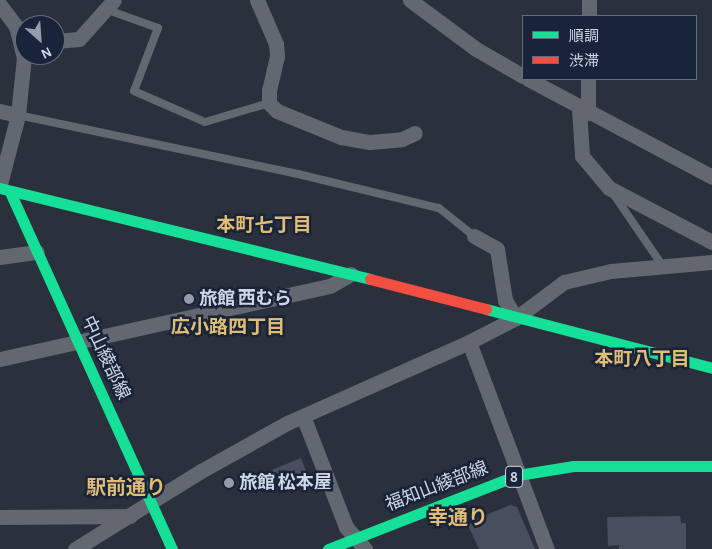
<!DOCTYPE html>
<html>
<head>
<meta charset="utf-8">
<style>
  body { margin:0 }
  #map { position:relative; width:712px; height:549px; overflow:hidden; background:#2a313d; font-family:"Alegreya Sans","Noto Sans JP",sans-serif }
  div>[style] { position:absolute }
  .building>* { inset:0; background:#474f5f }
  .lane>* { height:8px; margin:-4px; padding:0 4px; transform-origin:4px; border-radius:4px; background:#626770 }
  .street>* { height:15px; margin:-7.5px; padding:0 7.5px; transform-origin:7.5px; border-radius:7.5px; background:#626770 }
  .fast>* { height:11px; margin:-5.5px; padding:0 5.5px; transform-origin:5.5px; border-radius:5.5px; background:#16e098 }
  .jam>* { height:11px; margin:-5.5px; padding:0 5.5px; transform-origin:5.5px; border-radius:5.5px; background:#f24e42 }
  .dots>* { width:14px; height:14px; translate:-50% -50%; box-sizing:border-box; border:2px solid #19243a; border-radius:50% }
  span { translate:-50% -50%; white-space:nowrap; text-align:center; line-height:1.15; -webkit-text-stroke:5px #19243a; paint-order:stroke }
  .shield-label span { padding:1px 4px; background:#19243a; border:1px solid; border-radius:4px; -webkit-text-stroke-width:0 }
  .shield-label { font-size:16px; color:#cfd7e6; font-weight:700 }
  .poi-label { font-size:18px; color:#cfd7e6; font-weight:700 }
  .left { translate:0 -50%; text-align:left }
  .street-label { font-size:18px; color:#cfd7e6 }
  .neighbourhood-label { font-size:19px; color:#e1bd74; font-weight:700 }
  .quarter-label { font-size:20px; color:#e1bd74; font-weight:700 }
  .legend { position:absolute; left:522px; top:15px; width:175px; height:65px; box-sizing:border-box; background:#19243a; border:1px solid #626c7f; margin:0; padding:6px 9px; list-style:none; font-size:15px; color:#cfd7e6 }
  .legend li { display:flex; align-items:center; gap:10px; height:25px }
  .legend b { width:25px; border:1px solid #626c7f }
  .north { position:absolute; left:15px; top:15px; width:50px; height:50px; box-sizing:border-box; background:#19243a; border:1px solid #626c7f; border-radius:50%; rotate:154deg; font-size:14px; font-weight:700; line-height:20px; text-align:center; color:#cfd7e6 }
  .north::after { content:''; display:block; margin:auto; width:18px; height:22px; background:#959dab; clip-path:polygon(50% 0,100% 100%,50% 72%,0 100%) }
</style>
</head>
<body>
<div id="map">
  <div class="building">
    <div style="clip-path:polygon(301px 458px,308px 476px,272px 491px,264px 473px)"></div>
    <div style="clip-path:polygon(510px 505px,517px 507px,535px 549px,479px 549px,467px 523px)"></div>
    <div style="clip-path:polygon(680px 516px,681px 523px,686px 523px,686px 549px,619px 549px,619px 545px,608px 546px,607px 517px)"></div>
  </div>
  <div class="lane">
    <div style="left:108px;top:10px;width:53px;rotate:19.8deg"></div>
    <div style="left:158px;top:28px;width:67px;rotate:110.9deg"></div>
    <div style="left:134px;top:91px;width:77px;rotate:23.6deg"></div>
    <div style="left:205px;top:122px;width:67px;rotate:-16.5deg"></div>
    <div style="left:18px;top:115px;width:286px;rotate:11.9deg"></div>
    <div style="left:298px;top:174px;width:145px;rotate:13.6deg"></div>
    <div style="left:439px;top:208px;width:45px;rotate:38.7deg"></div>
    <div style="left:612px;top:192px;width:88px;rotate:55.6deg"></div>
  </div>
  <div class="street">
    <div style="left:257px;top:0;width:48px;rotate:66.6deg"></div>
    <div style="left:276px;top:44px;width:12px;rotate:85deg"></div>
    <div style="left:277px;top:56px;width:35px;rotate:103deg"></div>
    <div style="left:269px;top:90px;width:13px;rotate:90deg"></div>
    <div style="left:269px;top:103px;width:11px;rotate:45deg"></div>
    <div style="left:277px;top:111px;width:69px;rotate:22.1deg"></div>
    <div style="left:341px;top:137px;width:29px;rotate:10deg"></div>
    <div style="left:370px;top:142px;width:32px;rotate:-5deg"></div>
    <div style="left:402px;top:139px;width:14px;rotate:-25deg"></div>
    <div style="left:410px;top:0;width:82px;rotate:36.6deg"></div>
    <div style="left:476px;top:49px;width:54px;rotate:29.9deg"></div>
    <div style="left:0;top:5px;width:26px;rotate:53deg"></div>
    <div style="left:16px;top:26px;width:32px;rotate:76deg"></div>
    <div style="left:24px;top:57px;width:58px;rotate:95.9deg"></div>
    <div style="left:18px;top:115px;width:71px;rotate:104.6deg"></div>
    <div style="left:589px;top:16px;width:16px;rotate:-90deg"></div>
    <div style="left:55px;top:41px;width:24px;rotate:-5deg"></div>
    <div style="left:79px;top:39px;width:52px;rotate:-48.1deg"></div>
    <div style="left:528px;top:79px;width:208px;rotate:28deg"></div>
    <div style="left:579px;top:108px;width:48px;rotate:86.4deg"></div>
    <div style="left:582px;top:156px;width:42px;rotate:49.8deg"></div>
    <div style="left:609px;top:188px;width:116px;rotate:27.7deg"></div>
    <div style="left:0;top:111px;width:18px;rotate:13deg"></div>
    <div style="left:588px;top:113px;width:34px;rotate:-90deg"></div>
    <div style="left:474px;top:236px;width:26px;rotate:29deg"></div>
    <div style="left:497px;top:249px;width:52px;rotate:81.1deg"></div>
    <div style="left:505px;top:300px;width:21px;rotate:59deg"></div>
    <div style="left:0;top:257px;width:37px;rotate:-8deg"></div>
    <div style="left:469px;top:342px;width:221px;rotate:69.4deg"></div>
    <div style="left:0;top:359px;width:338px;rotate:-12.5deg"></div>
    <div style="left:330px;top:286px;width:24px;rotate:-30deg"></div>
    <div style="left:303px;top:416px;width:119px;rotate:68.8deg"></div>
    <div style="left:346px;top:527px;width:29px;rotate:49deg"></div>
    <div style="left:0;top:517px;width:130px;rotate:-0.4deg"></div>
    <div style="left:75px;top:549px;width:148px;rotate:-31.8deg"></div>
    <div style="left:201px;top:471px;width:98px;rotate:-29.2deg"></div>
    <div style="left:287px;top:423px;width:199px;rotate:-24deg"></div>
    <div style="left:469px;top:342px;width:53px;rotate:-27.1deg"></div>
    <div style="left:516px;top:318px;width:60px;rotate:-36.9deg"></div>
    <div style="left:564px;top:282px;width:48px;rotate:-13.2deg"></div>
    <div style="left:611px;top:271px;width:101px;rotate:-5.1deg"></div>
  </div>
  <div class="fast">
    <div style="left:0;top:188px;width:381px;rotate:13.8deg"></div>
    <div style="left:10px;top:192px;width:392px;rotate:65.6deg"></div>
    <div style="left:486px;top:309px;width:234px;rotate:14.6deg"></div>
    <div style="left:328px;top:549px;width:204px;rotate:-21.3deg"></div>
    <div style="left:518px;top:475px;width:56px;rotate:-9.3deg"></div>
    <div style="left:573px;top:466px;width:139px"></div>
  </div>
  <div class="jam">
    <div style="left:370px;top:279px;width:120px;rotate:14.5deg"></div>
  </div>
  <div class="dots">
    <div style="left:189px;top:299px;background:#959dab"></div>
    <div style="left:229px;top:483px;background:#959dab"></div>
  </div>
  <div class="shield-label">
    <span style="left:514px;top:477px">8</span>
  </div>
  <div class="poi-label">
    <span class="left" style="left:199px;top:299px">旅館 西むら</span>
    <span class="left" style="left:239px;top:483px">旅館 松本屋</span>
  </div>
  <div class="street-label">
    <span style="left:105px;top:358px;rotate:65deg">中山綾部線</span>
    <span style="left:437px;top:487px;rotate:-21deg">福知山綾部線</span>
  </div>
  <div class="neighbourhood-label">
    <span style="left:264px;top:226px">本町七丁目</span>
    <span style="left:228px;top:328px">広小路四丁目</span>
    <span style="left:642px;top:360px">本町八丁目</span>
  </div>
  <div class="quarter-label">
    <span style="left:126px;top:488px">駅前通り</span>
    <span style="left:458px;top:518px">幸通り</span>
  </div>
  <ul class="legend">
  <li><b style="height:6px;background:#16e098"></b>順調</li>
  <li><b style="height:6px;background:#f24e42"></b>渋滞</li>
  </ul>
  <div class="north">N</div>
</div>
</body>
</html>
